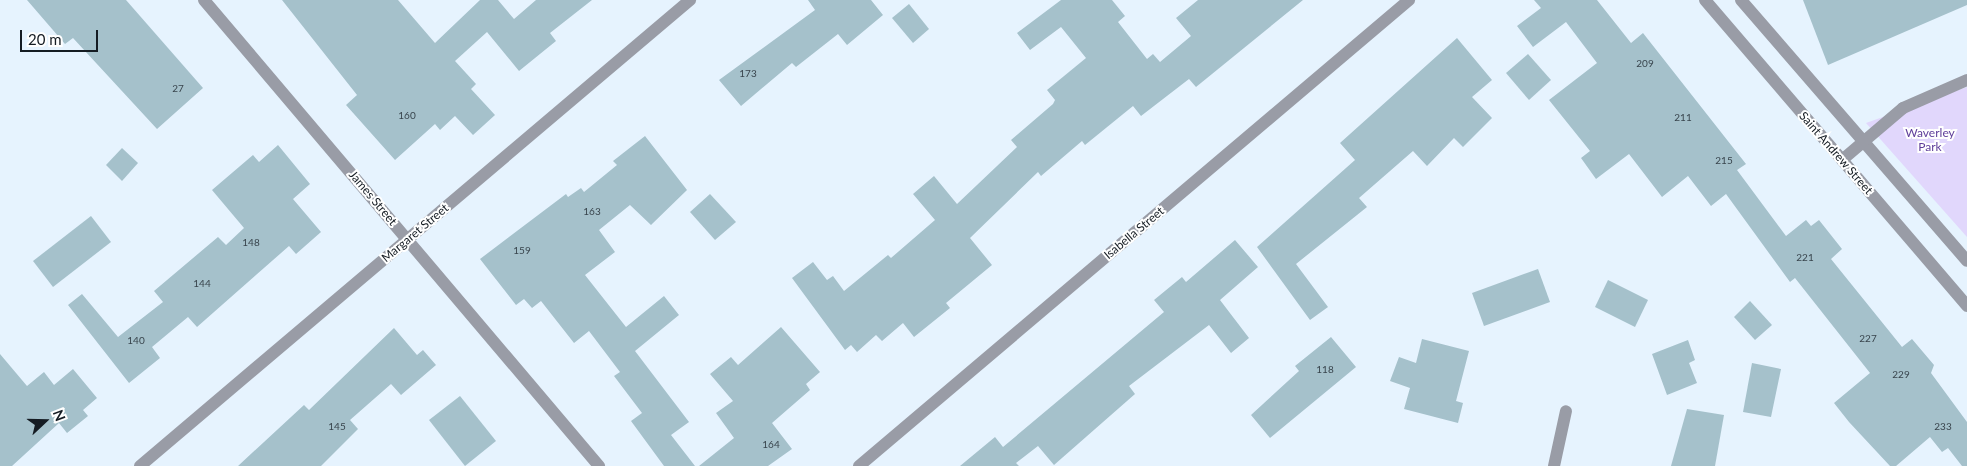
<!DOCTYPE html>
<html>
<head>
<meta charset="utf-8">
<style>
  body { margin:0 }
  #map { position:relative; width:1967px; height:466px; overflow:hidden; background:#e6f3fe; font-family:Lato,sans-serif }
  div>[style] { position:absolute }
  .green>* { inset:0; background:#e1d7fc }
  .building>* { inset:0; background:#a5c1cb }
  .minor>* { height:12px; margin:-6px; padding:0 6px; transform-origin:6px; border-radius:6px; background:#999ca6 }
  span { translate:-50% -50%; white-space:nowrap; text-align:center; line-height:1.15; -webkit-text-stroke:4px #fff; paint-order:stroke }
  .number-label { font-size:10px; color:#39454d }
  .number-label span { -webkit-text-stroke-width:0 }
  .park-label { font-size:12px; color:#5f3f9a }
  .street-label { font-size:12px; color:#151c23 }
  .north { position:absolute; left:20px; top:396px; width:50px; height:50px; -webkit-text-stroke:4px #fff; paint-order:stroke; rotate:69deg; font-size:14px; font-weight:700; line-height:20px; text-align:center; color:#151c23 }
  .north::after { content:''; display:block; margin:auto; width:18px; height:22px; background:#151c23; clip-path:polygon(50% 0,100% 100%,50% 72%,0 100%) }
  .scale { position:absolute; left:20px; top:30px; width:78px; height:22px; box-sizing:border-box; border:2px solid #151c23; border-top:0; padding-left:6px; font-size:15px; line-height:18px; white-space:nowrap; color:#151c23; -webkit-text-stroke:4px #fff; paint-order:stroke }
</style>
</head>
<body>
<div id="map">
  <div class="green">
    <div style="clip-path:polygon(1967px 87px,1967px 237px,1866px 123px)"></div>
  </div>
  <div class="building">
    <div style="clip-path:polygon(27px 0,126px 0,203px 88px,157px 129px,73px 38px,65px 44px)"></div>
    <div style="clip-path:polygon(282px 0,398px 0,435px 43px,480px 0,498px 0,514px 19px,536px 0,592px 0,550px 33px,556px 41px,519px 71px,487px 32px,455px 61px,476px 84px,471px 89px,495px 115px,473px 135px,455px 116px,440px 130px,435px 124px,395px 160px,346px 105px,357px 95px)"></div>
    <div style="clip-path:polygon(808px 0,871px 0,883px 15px,847px 45px,838px 34px,796px 67px,792px 63px,741px 106px,719px 80px,815px 10px)"></div>
    <div style="clip-path:polygon(1061px 0,1112px 0,1125px 16px,1118px 22px,1147px 59px,1153px 54px,1160px 62px,1191px 36px,1176px 18px,1198px 0,1303px 0,1196px 87px,1189px 79px,1141px 116px,1133px 106px,1085px 145px,1082px 141px,1041px 176px,1038px 172px,970px 238px,992px 265px,946px 303px,950px 308px,914px 337px,903px 323px,882px 341px,876px 335px,857px 352px,851px 345px,845px 350px,792px 278px,813px 262px,827px 280px,833px 276px,844px 291px,888px 255px,891px 258px,935px 220px,913px 194px,934px 176px,957px 204px,1017px 147px,1011px 140px,1053px 104px,1055px 100px,1047px 90px,1086px 58px,1061px 27px,1030px 50px,1017px 33px)"></div>
    <div style="clip-path:polygon(1534px 0,1597px 0,1631px 43px,1643px 33px,1746px 164px,1737px 170px,1786px 236px,1806px 220px,1811px 226px,1819px 220px,1842px 249px,1831px 259px,1902px 347px,1912px 339px,1934px 365px,1931px 373px,1967px 422px,1967px 466px,1962px 466px,1948px 448px,1942px 452px,1930px 437px,1896px 466px,1890px 466px,1849px 422px,1834px 403px,1870px 373px,1795px 278px,1790px 282px,1726px 194px,1711px 206px,1688px 176px,1662px 197px,1629px 154px,1596px 179px,1581px 158px,1590px 151px,1549px 100px,1597px 63px,1566px 22px,1533px 47px,1517px 26px,1541px 8px)"></div>
    <div style="clip-path:polygon(1803px 0,1967px 0,1967px 5px,1828px 65px)"></div>
    <div style="clip-path:polygon(909px 4px,929px 29px,913px 43px,892px 18px)"></div>
    <div style="clip-path:polygon(1457px 38px,1492px 80px,1472px 97px,1492px 118px,1463px 147px,1454px 138px,1427px 166px,1413px 151px,1359px 198px,1367px 207px,1296px 264px,1328px 307px,1310px 320px,1257px 247px,1355px 160px,1340px 143px)"></div>
    <div style="clip-path:polygon(1528px 54px,1551px 80px,1529px 100px,1506px 73px)"></div>
    <div style="clip-path:polygon(645px 136px,687px 190px,651px 225px,630px 205px,599px 230px,615px 252px,585px 275px,626px 327px,664px 296px,679px 315px,635px 351px,689px 422px,671px 435px,695px 466px,664px 466px,631px 421px,642px 413px,614px 376px,620px 372px,589px 331px,574px 343px,541px 301px,532px 308px,524px 299px,516px 305px,480px 259px,566px 194px,568px 197px,581px 188px,584px 192px,617px 165px,613px 161px)"></div>
    <div style="clip-path:polygon(278px 145px,310px 184px,293px 199px,321px 232px,296px 254px,289px 246px,197px 327px,188px 317px,152px 347px,160px 358px,129px 383px,68px 305px,82px 294px,118px 337px,163px 302px,154px 291px,218px 237px,226px 245px,244px 228px,212px 190px,253px 155px,259px 162px)"></div>
    <div style="clip-path:polygon(122px 148px,138px 163px,122px 181px,106px 165px)"></div>
    <div style="clip-path:polygon(710px 194px,736px 222px,715px 240px,690px 212px)"></div>
    <div style="clip-path:polygon(91px 216px,111px 242px,53px 287px,33px 261px)"></div>
    <div style="clip-path:polygon(1235px 240px,1258px 267px,1220px 300px,1249px 338px,1231px 353px,1209px 325px,1129px 386px,1135px 394px,1054px 465px,1038px 446px,1016px 463px,1019px 466px,960px 466px,995px 437px,1003px 447px,1164px 312px,1154px 300px,1182px 277px,1186px 282px)"></div>
    <div style="clip-path:polygon(1538px 269px,1550px 302px,1484px 326px,1472px 293px)"></div>
    <div style="clip-path:polygon(1608px 280px,1648px 300px,1635px 327px,1595px 307px)"></div>
    <div style="clip-path:polygon(1750px 301px,1772px 325px,1755px 340px,1734px 317px)"></div>
    <div style="clip-path:polygon(781px 327px,820px 372px,806px 384px,810px 390px,772px 423px,792px 449px,768px 466px,699px 466px,734px 438px,716px 413px,733px 401px,710px 374px,731px 357px,738px 365px)"></div>
    <div style="clip-path:polygon(394px 328px,417px 355px,423px 350px,436px 365px,401px 395px,391px 384px,350px 420px,358px 429px,321px 466px,238px 466px,304px 405px,309px 410px)"></div>
    <div style="clip-path:polygon(1331px 337px,1356px 367px,1270px 438px,1251px 415px,1299px 371px,1295px 366px)"></div>
    <div style="clip-path:polygon(1422px 339px,1469px 351px,1456px 401px,1463px 403px,1458px 423px,1404px 409px,1410px 388px,1390px 381px,1399px 357px,1416px 363px)"></div>
    <div style="clip-path:polygon(1688px 340px,1695px 360px,1689px 363px,1697px 383px,1667px 395px,1652px 354px)"></div>
    <div style="clip-path:polygon(0 354px,27px 386px,44px 372px,54px 385px,73px 369px,97px 398px,83px 410px,88px 416px,67px 433px,59px 423px,12px 466px,0 466px)"></div>
    <div style="clip-path:polygon(1752px 363px,1781px 369px,1771px 417px,1743px 412px)"></div>
    <div style="clip-path:polygon(460px 396px,496px 441px,465px 466px,429px 420px)"></div>
    <div style="clip-path:polygon(1687px 409px,1724px 415px,1715px 466px,1671px 466px)"></div>
  </div>
  <div class="minor">
    <div style="left:204px;top:0;width:611px;rotate:49.71deg"></div>
    <div style="left:1705px;top:0;width:403px;rotate:49.4deg"></div>
    <div style="left:1741px;top:0;width:345px;rotate:49.1deg"></div>
    <div style="left:1842px;top:160px;width:80px;rotate:-40.4deg"></div>
    <div style="left:1903px;top:108px;width:70px;rotate:-23.6deg"></div>
    <div style="left:140px;top:466px;width:721px;rotate:-40.27deg"></div>
    <div style="left:859px;top:466px;width:721px;rotate:-40.27deg"></div>
    <div style="left:1554px;top:466px;width:56px;rotate:-77.7deg"></div>
  </div>
  <div class="number-label">
    <span style="left:1645px;top:64px">209</span>
    <span style="left:748px;top:74px">173</span>
    <span style="left:178px;top:89px">27</span>
    <span style="left:407px;top:116px">160</span>
    <span style="left:1683px;top:118px">211</span>
    <span style="left:1724px;top:161px">215</span>
    <span style="left:592px;top:212px">163</span>
    <span style="left:251px;top:243px">148</span>
    <span style="left:522px;top:251px">159</span>
    <span style="left:1805px;top:258px">221</span>
    <span style="left:202px;top:284px">144</span>
    <span style="left:1868px;top:339px">227</span>
    <span style="left:136px;top:341px">140</span>
    <span style="left:1325px;top:370px">118</span>
    <span style="left:1901px;top:375px">229</span>
    <span style="left:337px;top:427px">145</span>
    <span style="left:1943px;top:427px">233</span>
    <span style="left:771px;top:445px">164</span>
  </div>
  <div class="park-label">
    <span style="left:1930px;top:140px">Waverley<br>Park</span>
  </div>
  <div class="street-label">
    <span style="left:1836px;top:153px;rotate:49deg">Saint Andrew Street</span>
    <span style="left:373px;top:198px;rotate:50deg">James Street</span>
    <span style="left:415px;top:233px;rotate:-40deg">Margaret Street</span>
    <span style="left:1134px;top:233px;rotate:-40deg">Isabella Street</span>
  </div>
  <div class="north">N</div>
  <div class="scale">20 m</div>
</div>
</body>
</html>
